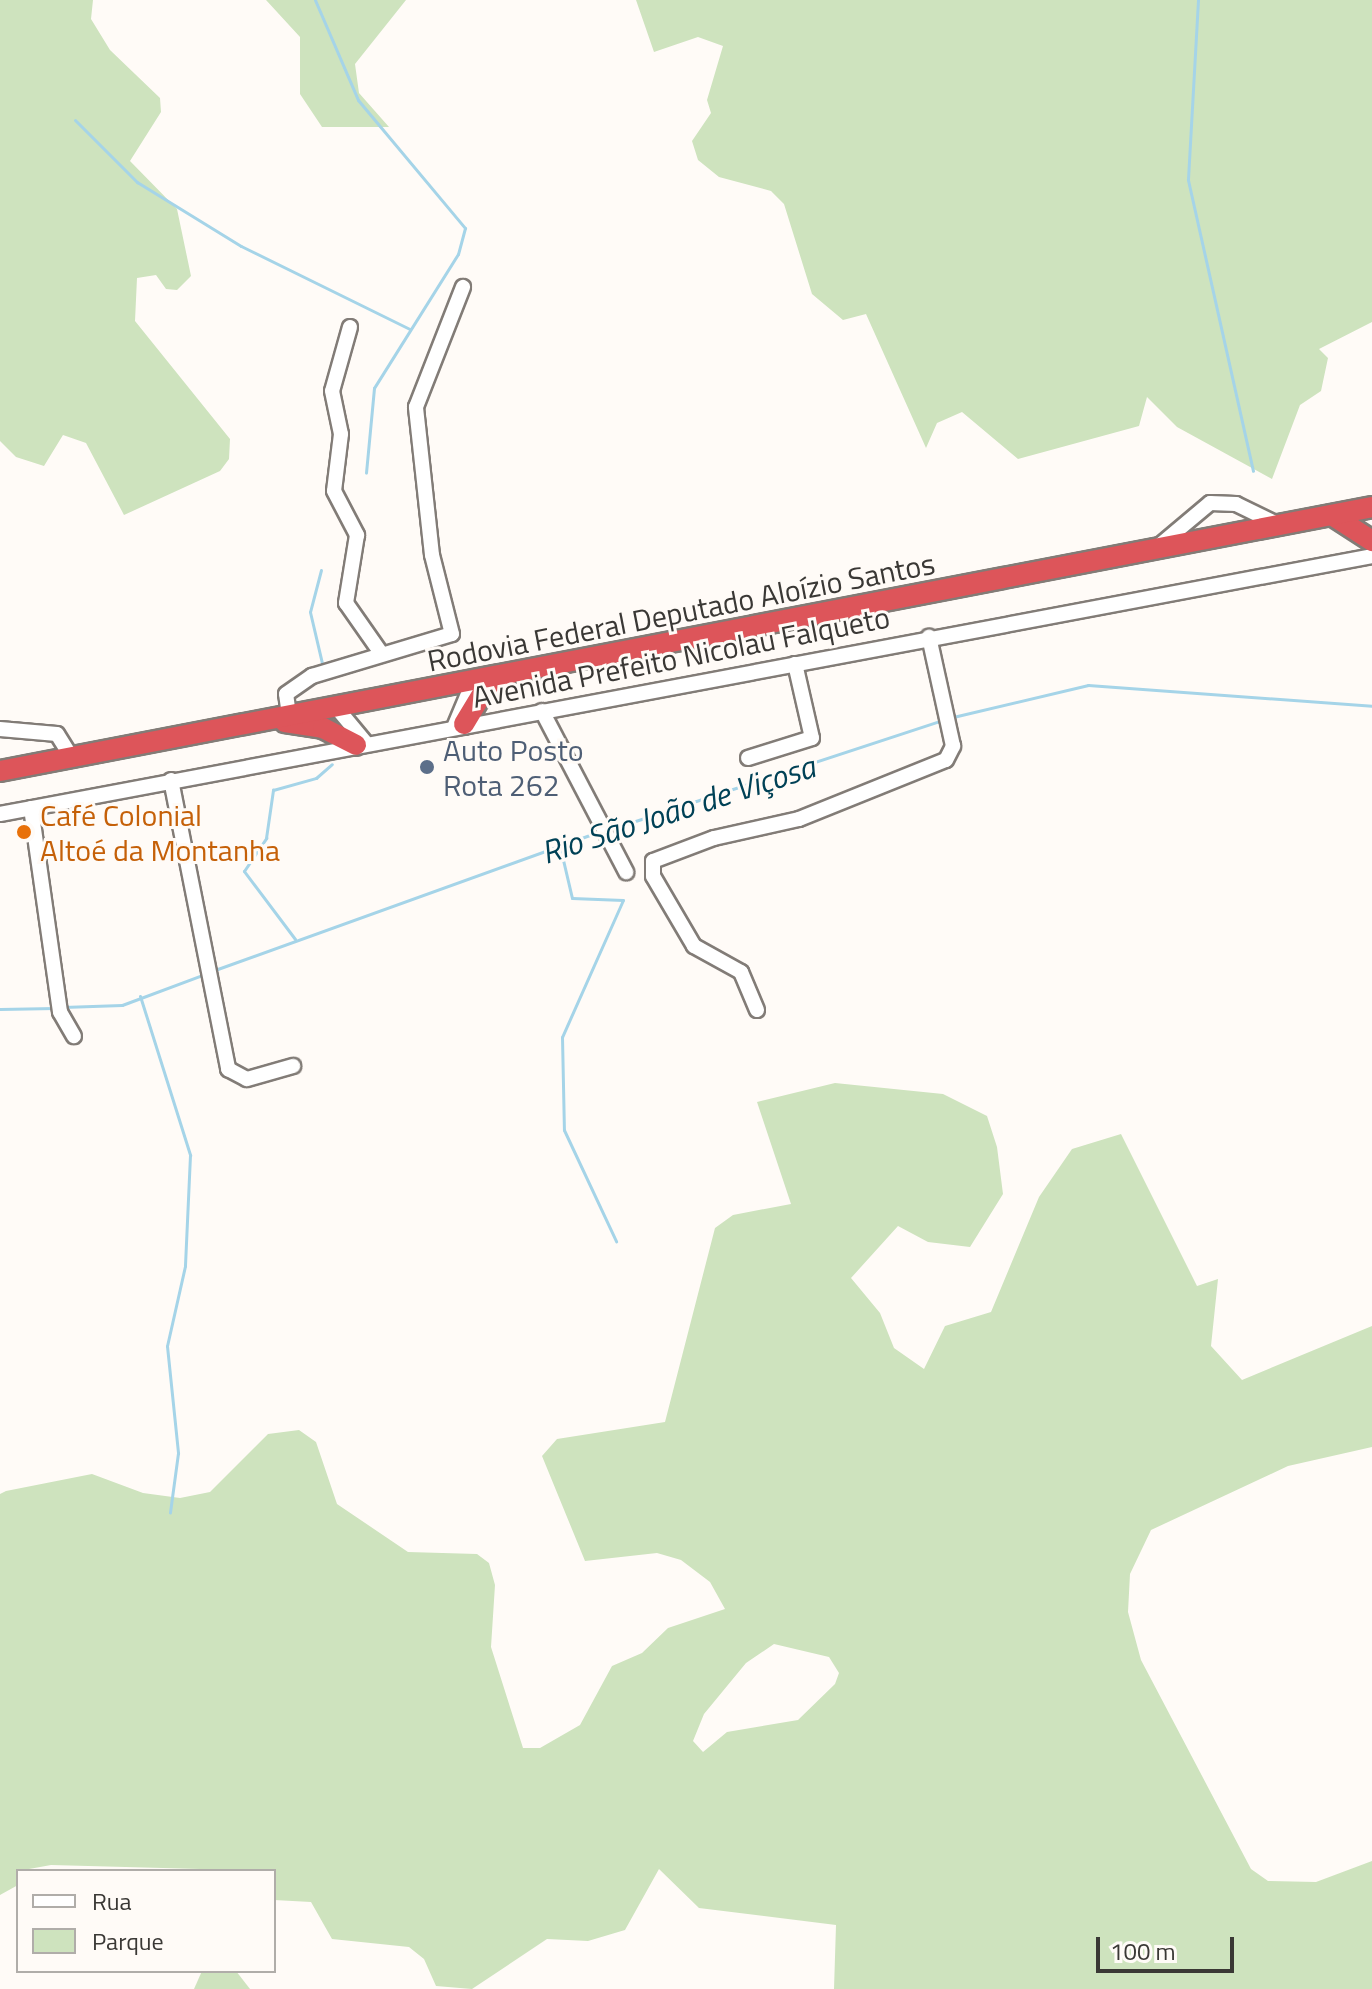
<!DOCTYPE html>
<html>
<head>
<meta charset="utf-8">
<style>
  body { margin:0 }
  #map { position:relative; width:1372px; height:1989px; overflow:hidden; background:#fffbf7; font-family:"Titillium Web",sans-serif }
  div>[style] { position:absolute }
  .green>* { inset:0; background:#cee3be }
  .stream>* { height:3px; margin:-1.5px; padding:0 1.5px; transform-origin:1.5px; border-radius:1.5px; background:#a5d4e8 }
  .roads { filter:drop-shadow(2px 0 #827c77) drop-shadow(-2px 0 #827c77) drop-shadow(0 2px #827c77) drop-shadow(0 -2px #827c77) }
  .minor>* { height:14px; margin:-7px; padding:0 7px; transform-origin:7px; border-radius:7px; background:#fff }
  .highway>* { height:20px; margin:-10px; padding:0 10px; transform-origin:10px; border-radius:10px; background:#dd555a }
  .dots>* { width:22px; height:22px; translate:-50% -50%; box-sizing:border-box; border:4px solid #fffbf7; border-radius:50% }
  span { translate:-50% -50%; white-space:nowrap; text-align:center; line-height:1.15; -webkit-text-stroke:6px #fffbf7; paint-order:stroke }
  .street-label { font-size:30px; color:#3a3835 }
  .service-label { font-size:30px; color:#4e5e75 }
  .left { translate:0 -50%; text-align:left }
  .food-label { font-size:30px; color:#c56008 }
  .water-label { font-size:32px; color:#004156; font-style:italic }
  .legend { position:absolute; left:16px; top:1869px; width:260px; height:104px; box-sizing:border-box; background:#fffbf7; border:2px solid #b0ada9; margin:0; padding:10px 14px; list-style:none; font-size:24px; color:#3a3835 }
  .legend li { display:flex; align-items:center; gap:16px; height:40px }
  .legend b { width:40px; border:2px solid #b0ada9 }
  .scale { position:absolute; left:1096px; top:1937px; width:138px; height:36px; box-sizing:border-box; border:4px solid #3a3835; border-top:0; padding-left:10px; font-size:24px; line-height:28px; white-space:nowrap; color:#3a3835; -webkit-text-stroke:6px #fffbf7; paint-order:stroke }
</style>
</head>
<body>
<div id="map">
  <div class="green">
    <div style="clip-path:polygon(0 0,93px 0,91px 19px,110px 50px,160px 98px,161px 112px,130px 161px,177px 209px,191px 276px,177px 290px,166px 289px,156px 275px,137px 278px,135px 321px,230px 439px,229px 459px,220px 471px,124px 515px,86px 443px,63px 435px,44px 466px,16px 457px,0 441px)"></div>
    <div style="clip-path:polygon(266px 0,406px 0,355px 64px,359px 93px,389px 127px,322px 127px,300px 94px,300px 37px)"></div>
    <div style="clip-path:polygon(636px 0,1372px 0,1372px 322px,1319px 349px,1328px 358px,1321px 391px,1300px 405px,1272px 479px,1177px 427px,1147px 397px,1139px 426px,1018px 459px,962px 412px,937px 423px,926px 448px,866px 314px,843px 320px,812px 294px,784px 204px,771px 191px,719px 177px,698px 160px,692px 141px,711px 113px,707px 100px,723px 46px,698px 37px,654px 52px)"></div>
    <div style="clip-path:polygon(evenodd,835px 1083px,943px 1094px,987px 1116px,997px 1147px,1003px 1194px,970px 1247px,928px 1242px,898px 1226px,851px 1278px,880px 1313px,894px 1348px,924px 1369px,945px 1326px,991px 1312px,1039px 1197px,1072px 1149px,1121px 1134px,1197px 1286px,1218px 1279px,1211px 1346px,1242px 1380px,1372px 1326px,1372px 1447px,1288px 1466px,1151px 1530px,1130px 1574px,1128px 1612px,1141px 1660px,1251px 1869px,1268px 1881px,1316px 1882px,1372px 1861px,1372px 1989px,834px 1989px,836px 1925px,699px 1908px,659px 1869px,625px 1930px,588px 1941px,547px 1939px,472px 1989px,436px 1986px,424px 1959px,409px 1947px,332px 1939px,311px 1902px,274px 1900px,274px 1871px,51px 1865px,18px 1871px,18px 1885px,0 1895px,0 1494px,6px 1491px,92px 1474px,143px 1493px,180px 1498px,210px 1492px,268px 1434px,299px 1430px,316px 1442px,337px 1504px,408px 1552px,477px 1554px,489px 1563px,495px 1585px,491px 1647px,523px 1748px,540px 1748px,580px 1725px,612px 1666px,642px 1653px,668px 1628px,725px 1609px,710px 1582px,681px 1560px,657px 1553px,585px 1561px,542px 1456px,557px 1439px,665px 1422px,715px 1228px,733px 1215px,791px 1204px,757px 1102px,835px 1083px,774px 1644px,829px 1657px,839px 1673px,835px 1684px,798px 1720px,727px 1732px,703px 1752px,693px 1741px,704px 1714px,746px 1663px,774px 1644px)"></div>
    <div style="clip-path:polygon(202px 1971px,236px 1971px,250px 1989px,194px 1989px)"></div>
  </div>
  <div class="stream">
    <div style="left:315px;top:0;width:109px;rotate:66.7deg"></div>
    <div style="left:358px;top:100px;width:167px;rotate:50.1deg"></div>
    <div style="left:465px;top:228px;width:27px;rotate:105deg"></div>
    <div style="left:458px;top:254px;width:158px;rotate:122.1deg"></div>
    <div style="left:374px;top:388px;width:85px;rotate:95.4deg"></div>
    <div style="left:1198px;top:0;width:180px;rotate:93.2deg"></div>
    <div style="left:1188px;top:180px;width:298px;rotate:77.4deg"></div>
    <div style="left:75px;top:120px;width:88px;rotate:45deg"></div>
    <div style="left:137px;top:182px;width:122px;rotate:31.6deg"></div>
    <div style="left:241px;top:246px;width:188px;rotate:26.2deg"></div>
    <div style="left:321px;top:570px;width:43px;rotate:104.7deg"></div>
    <div style="left:310px;top:612px;width:52px;rotate:76.8deg"></div>
    <div style="left:953px;top:717px;width:139px;rotate:-13.3deg"></div>
    <div style="left:1088px;top:685px;width:285px;rotate:4.2deg"></div>
    <div style="left:611px;top:829px;width:348px;rotate:-18.2deg"></div>
    <div style="left:560px;top:847px;width:52px;rotate:76.8deg"></div>
    <div style="left:572px;top:898px;width:51px;rotate:2.2deg"></div>
    <div style="left:623px;top:900px;width:150px;rotate:114deg"></div>
    <div style="left:562px;top:1037px;width:93px;rotate:88.8deg"></div>
    <div style="left:564px;top:1130px;width:123px;rotate:64.9deg"></div>
    <div style="left:295px;top:939px;width:85px;rotate:-126.9deg"></div>
    <div style="left:244px;top:871px;width:40px;rotate:-56deg"></div>
    <div style="left:266px;top:838px;width:49px;rotate:-81.7deg"></div>
    <div style="left:273px;top:790px;width:45px;rotate:-15.6deg"></div>
    <div style="left:316px;top:778px;width:21px;rotate:-41deg"></div>
    <div style="left:212px;top:971px;width:411px;rotate:-19.8deg"></div>
    <div style="left:140px;top:996px;width:167px;rotate:72.5deg"></div>
    <div style="left:190px;top:1155px;width:111px;rotate:92.6deg"></div>
    <div style="left:185px;top:1266px;width:82px;rotate:102.7deg"></div>
    <div style="left:167px;top:1346px;width:108px;rotate:84.1deg"></div>
    <div style="left:178px;top:1453px;width:60px;rotate:97.7deg"></div>
    <div style="left:63px;top:1007px;width:59px;rotate:-1.9deg"></div>
    <div style="left:122px;top:1005px;width:89px;rotate:-20.5deg"></div>
    <div style="left:0;top:1009px;width:55px;rotate:-1deg"></div>
  </div>
  <div class="roads">
    <div class="minor">
      <div style="left:350px;top:327px;width:66px;rotate:105.7deg"></div>
      <div style="left:332px;top:391px;width:44px;rotate:78.2deg"></div>
      <div style="left:341px;top:434px;width:57px;rotate:97deg"></div>
      <div style="left:334px;top:491px;width:50px;rotate:62.4deg"></div>
      <div style="left:357px;top:535px;width:69px;rotate:99.2deg"></div>
      <div style="left:346px;top:603px;width:61px;rotate:55deg"></div>
      <div style="left:1154px;top:550px;width:73px;rotate:-40deg"></div>
      <div style="left:1210px;top:503px;width:26px;rotate:2deg"></div>
      <div style="left:1236px;top:504px;width:48px;rotate:26deg"></div>
      <div style="left:336px;top:707px;width:47px;rotate:50.2deg"></div>
      <div style="left:542px;top:711px;width:182px;rotate:62.4deg"></div>
      <div style="left:289px;top:715px;width:21px;rotate:-98deg"></div>
      <div style="left:286px;top:694px;width:32px;rotate:-35deg"></div>
      <div style="left:312px;top:676px;width:146px;rotate:-16.7deg"></div>
      <div style="left:452px;top:634px;width:81px;rotate:-104.2deg"></div>
      <div style="left:432px;top:555px;width:149px;rotate:-96.2deg"></div>
      <div style="left:416px;top:407px;width:129px;rotate:-68.6deg"></div>
      <div style="left:455px;top:725px;width:47px;rotate:-67.3deg"></div>
      <div style="left:0;top:729px;width:57px;rotate:5deg"></div>
      <div style="left:57px;top:734px;width:28px;rotate:58deg"></div>
      <div style="left:748px;top:758px;width:67px;rotate:-17.4deg"></div>
      <div style="left:812px;top:738px;width:76px;rotate:-102.9deg"></div>
      <div style="left:171px;top:780px;width:295px;rotate:78.8deg"></div>
      <div style="left:228px;top:1069px;width:21px;rotate:28deg"></div>
      <div style="left:247px;top:1079px;width:48px;rotate:-15.8deg"></div>
      <div style="left:31px;top:808px;width:206px;rotate:81.9deg"></div>
      <div style="left:60px;top:1012px;width:28px;rotate:60deg"></div>
      <div style="left:0;top:814px;width:1396px;rotate:-10.65deg"></div>
      <div style="left:757px;top:1010px;width:41px;rotate:-112.8deg"></div>
      <div style="left:741px;top:972px;width:54px;rotate:-151deg"></div>
      <div style="left:694px;top:946px;width:81px;rotate:-120.4deg"></div>
      <div style="left:653px;top:876px;width:15px;rotate:-90deg"></div>
      <div style="left:653px;top:861px;width:65px;rotate:-20.7deg"></div>
      <div style="left:714px;top:838px;width:87px;rotate:-12.6deg"></div>
      <div style="left:799px;top:819px;width:158px;rotate:-21.9deg"></div>
      <div style="left:946px;top:760px;width:16px;rotate:-63deg"></div>
      <div style="left:953px;top:746px;width:112px;rotate:-102.4deg"></div>
    </div>
    <div class="highway">
      <div style="left:1332px;top:515px;width:48px;rotate:33deg"></div>
      <div style="left:285px;top:722px;width:38px;rotate:9deg"></div>
      <div style="left:323px;top:728px;width:37px;rotate:27deg"></div>
      <div style="left:464px;top:724px;width:39px;rotate:-59deg"></div>
      <div style="left:484px;top:691px;width:22px;rotate:-22deg"></div>
      <div style="left:0;top:771px;width:1397px;rotate:-10.89deg"></div>
    </div>
  </div>
  <div class="dots">
    <div style="left:427px;top:767px;background:#5c6f8a"></div>
    <div style="left:24px;top:832px;background:#e8710a"></div>
  </div>
  <div class="street-label">
    <span style="left:681px;top:612px;rotate:-11deg">Rodovia Federal Deputado Aloízio Santos</span>
    <span style="left:681px;top:657px;rotate:-11deg">Avenida Prefeito Nicolau Falqueto</span>
  </div>
  <div class="service-label">
    <span class="left" style="left:443px;top:767px">Auto Posto<br>Rota 262</span>
  </div>
  <div class="food-label">
    <span class="left" style="left:40px;top:832px">Café Colonial<br>Altoé da Montanha</span>
  </div>
  <div class="water-label">
    <span style="left:678px;top:809px;rotate:-18deg">Rio São João de Viçosa</span>
  </div>
  <ul class="legend">
  <li><b style="height:10px;background:#fff"></b>Rua</li>
  <li><b style="height:22px;background:#cee3be"></b>Parque</li>
  </ul>
  <div class="scale">100 m</div>
</div>
</body>
</html>
